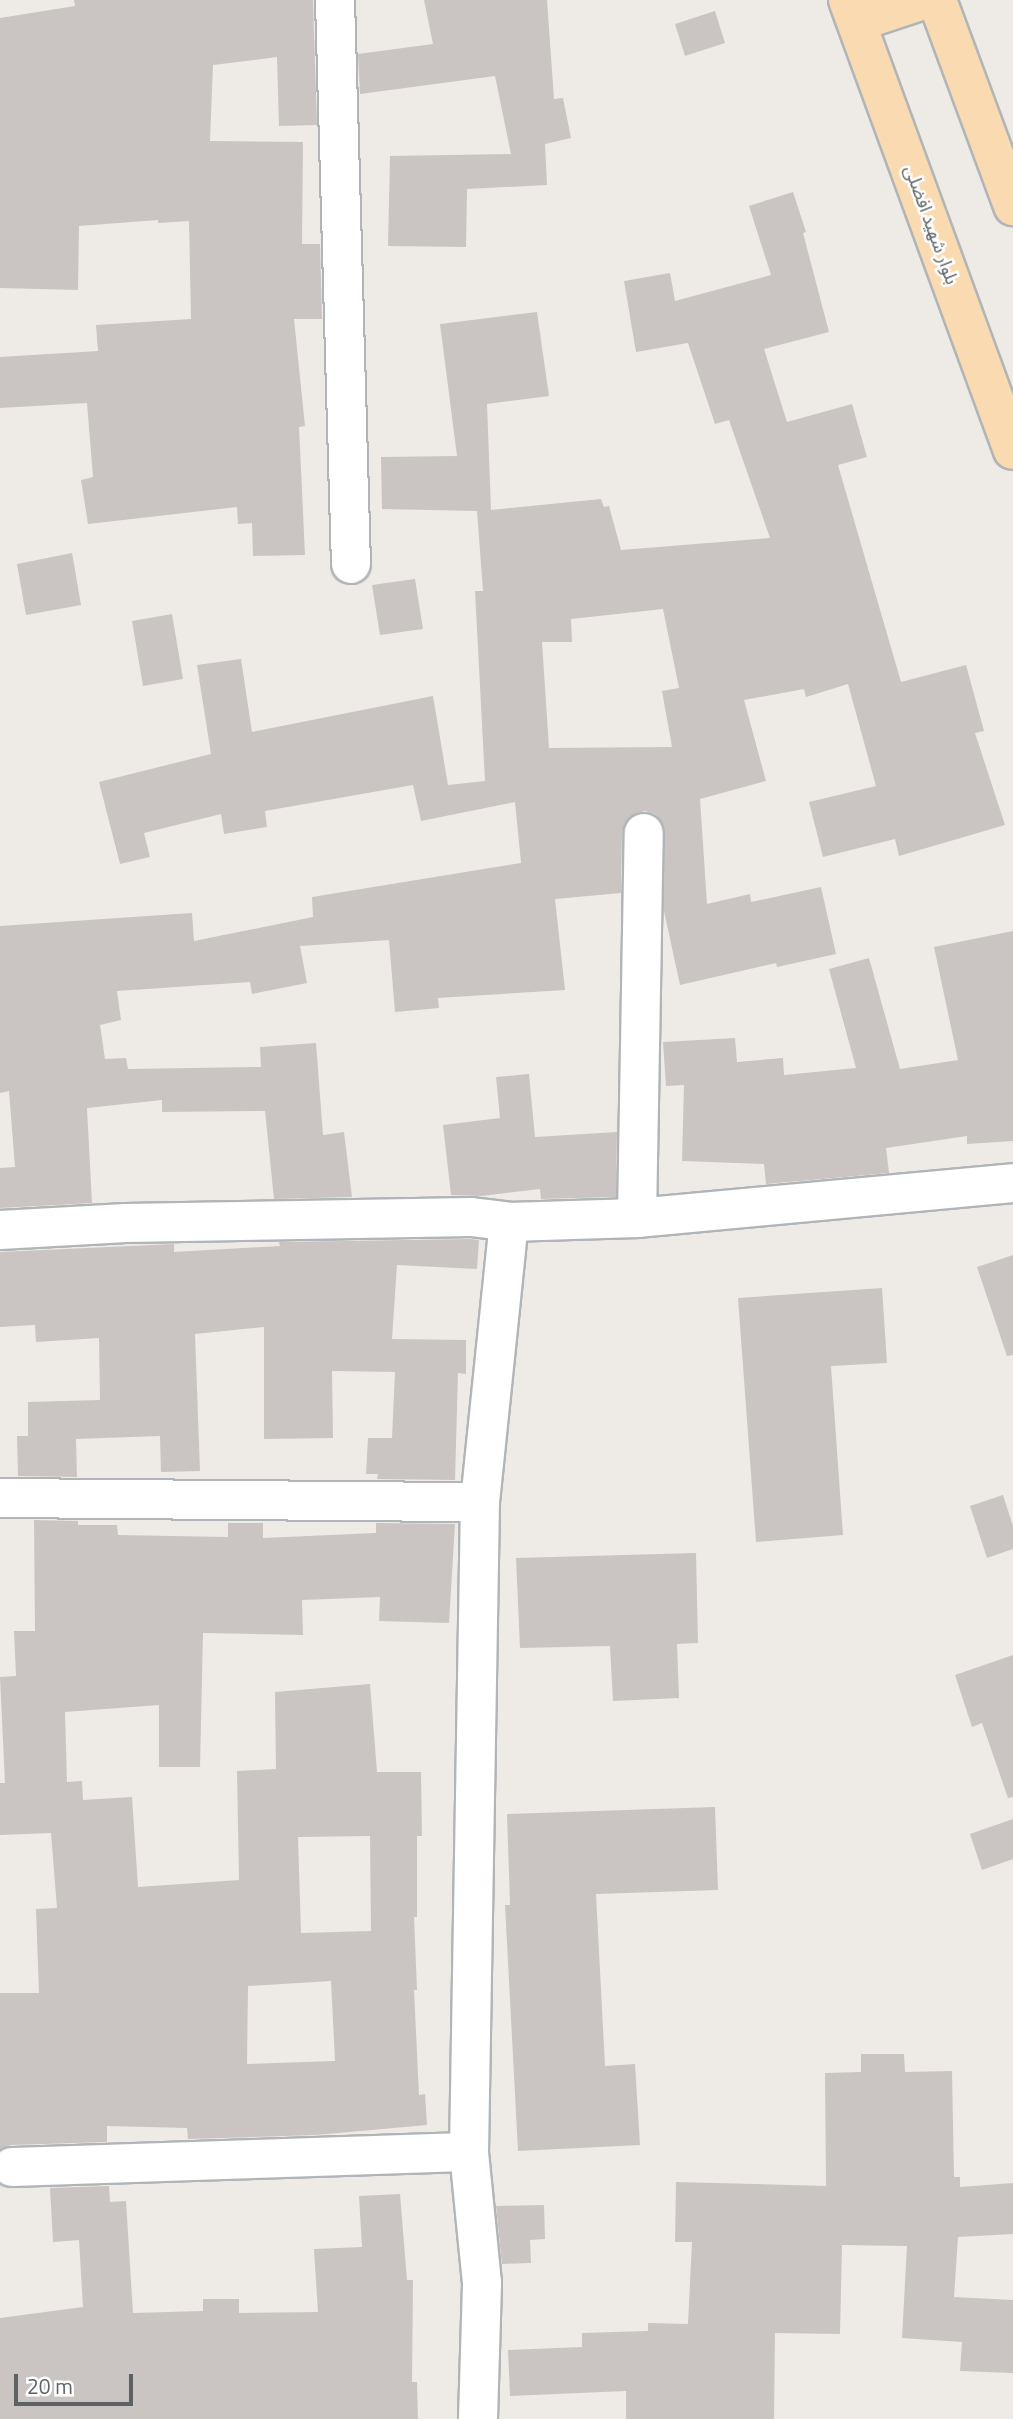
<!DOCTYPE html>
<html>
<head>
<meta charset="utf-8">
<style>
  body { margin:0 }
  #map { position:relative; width:1013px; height:2419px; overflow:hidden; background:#eeeae6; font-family:"Titillium Web","Noto Sans Arabic",sans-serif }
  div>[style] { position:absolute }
  .building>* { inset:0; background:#cac5c2 }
  .roads { filter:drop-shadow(2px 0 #b1b5b7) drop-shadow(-2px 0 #b1b5b7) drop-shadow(0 2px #b1b5b7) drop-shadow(0 -2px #b1b5b7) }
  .street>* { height:38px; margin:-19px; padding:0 19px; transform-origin:19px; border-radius:19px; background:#fff }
  .primary>* { height:38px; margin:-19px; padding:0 19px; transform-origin:19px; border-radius:19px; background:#f9dab1 }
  span { translate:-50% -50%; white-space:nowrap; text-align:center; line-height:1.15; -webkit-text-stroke:5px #fff; paint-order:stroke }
  .street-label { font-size:18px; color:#5d6365 }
  .scale { position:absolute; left:14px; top:2374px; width:119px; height:32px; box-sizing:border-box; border:4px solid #5d6365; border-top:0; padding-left:9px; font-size:21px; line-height:24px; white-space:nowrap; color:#5d6365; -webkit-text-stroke:5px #fff; paint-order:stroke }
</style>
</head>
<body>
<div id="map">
  <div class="building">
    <div style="clip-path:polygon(74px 0,313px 0,317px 125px,279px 126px,277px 57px,213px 65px,210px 141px,303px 142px,302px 244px,320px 244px,322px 319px,294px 319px,305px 426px,299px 427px,305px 555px,253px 556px,252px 523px,238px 524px,237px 507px,88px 524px,81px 480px,93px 477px,87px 403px,0 408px,0 357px,98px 351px,96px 325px,191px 319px,189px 221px,158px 223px,158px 220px,79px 226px,78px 290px,0 288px,0 18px,75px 6px)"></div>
    <div style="clip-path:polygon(424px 0,547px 0,554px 99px,563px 98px,571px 138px,545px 144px,547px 185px,467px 189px,466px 247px,388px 246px,390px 156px,511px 154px,495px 76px,360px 94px,358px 54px,433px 44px)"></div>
    <div style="clip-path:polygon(715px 11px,725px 43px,685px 56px,675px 24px)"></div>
    <div style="clip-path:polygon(evenodd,793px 192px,806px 232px,803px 233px,829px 332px,764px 349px,787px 422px,852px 404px,867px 457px,838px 465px,901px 682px,966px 665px,984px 731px,975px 733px,1005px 825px,899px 856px,895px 839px,823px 857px,809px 802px,876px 786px,848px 684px,806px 697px,804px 689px,744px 700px,766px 781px,700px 799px,707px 904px,750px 894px,751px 902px,821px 887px,836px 954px,777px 967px,776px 963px,680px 985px,664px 911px,663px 823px,655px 814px,645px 811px,634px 814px,626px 821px,622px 832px,621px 893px,555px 899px,565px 990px,438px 998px,439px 1008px,395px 1012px,389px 940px,300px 946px,307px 983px,252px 994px,250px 982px,117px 991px,121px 1020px,100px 1025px,105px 1059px,126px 1058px,128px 1069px,261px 1067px,260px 1047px,316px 1043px,323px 1135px,344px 1132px,352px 1197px,274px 1199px,265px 1111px,162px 1112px,162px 1100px,87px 1108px,92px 1203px,0 1208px,0 1168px,15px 1167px,9px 1091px,0 1093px,0 926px,192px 913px,194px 941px,313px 917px,312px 897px,521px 863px,515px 802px,421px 821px,413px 785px,265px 811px,267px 827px,224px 834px,221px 814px,144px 833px,150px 857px,120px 864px,99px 782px,211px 754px,197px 665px,241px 659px,252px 732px,433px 696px,448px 785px,485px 781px,475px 591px,483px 591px,477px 511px,382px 509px,381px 457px,457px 456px,440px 324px,537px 312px,549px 396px,487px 404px,491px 510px,601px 499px,604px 507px,609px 506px,621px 550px,770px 538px,729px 420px,715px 424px,688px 343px,636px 352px,624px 281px,670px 273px,675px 301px,771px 275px,749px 206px,793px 192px,663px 609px,679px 688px,662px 691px,672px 747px,549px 748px,542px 642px,572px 642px,571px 619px,663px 609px)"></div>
    <div style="clip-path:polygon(72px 553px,81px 605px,26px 615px,17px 564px)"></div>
    <div style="clip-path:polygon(415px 579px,423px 629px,380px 635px,372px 585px)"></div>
    <div style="clip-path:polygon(172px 614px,183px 679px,143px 686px,132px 621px)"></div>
    <div style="clip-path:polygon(1013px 931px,1013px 1141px,967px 1144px,967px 1136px,886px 1148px,889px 1173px,766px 1184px,764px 1164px,682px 1161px,684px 1085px,666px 1086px,663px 1042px,735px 1038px,737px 1062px,783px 1058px,784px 1075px,856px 1068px,829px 969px,869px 958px,900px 1069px,958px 1060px,934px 947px)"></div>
    <div style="clip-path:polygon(529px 1074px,535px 1137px,617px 1132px,616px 1197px,541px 1199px,540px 1189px,481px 1196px,451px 1195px,443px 1125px,500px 1118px,496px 1077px)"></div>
    <div style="clip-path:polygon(470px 1239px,479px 1240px,477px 1269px,397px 1265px,392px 1339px,466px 1340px,466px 1374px,458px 1373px,455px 1480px,377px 1479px,378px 1474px,366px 1474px,368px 1438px,392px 1438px,395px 1372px,332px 1371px,333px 1438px,264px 1439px,264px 1327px,195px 1334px,200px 1471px,161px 1472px,160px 1436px,76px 1439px,77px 1477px,18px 1476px,17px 1436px,28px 1436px,28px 1402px,100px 1400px,99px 1338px,36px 1342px,35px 1325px,0 1327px,0 1252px,174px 1244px,174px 1252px,280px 1246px,279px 1242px)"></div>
    <div style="clip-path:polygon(1013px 1255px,1013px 1355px,1007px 1356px,977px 1267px)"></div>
    <div style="clip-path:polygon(882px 1288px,887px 1363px,831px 1366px,843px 1535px,756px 1542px,738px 1298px)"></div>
    <div style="clip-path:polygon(1003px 1495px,1013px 1526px,1013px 1549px,987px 1558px,970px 1506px)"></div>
    <div style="clip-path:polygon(evenodd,34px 1520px,78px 1521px,78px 1525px,117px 1525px,118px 1535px,228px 1537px,228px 1523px,263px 1523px,263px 1538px,376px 1533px,376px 1523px,455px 1524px,449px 1623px,379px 1621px,380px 1597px,302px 1600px,303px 1635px,203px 1633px,200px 1767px,159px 1767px,159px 1705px,65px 1712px,67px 1782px,82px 1781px,83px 1800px,132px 1797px,138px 1887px,239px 1880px,237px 1771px,276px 1769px,275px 1692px,370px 1684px,377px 1772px,421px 1772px,422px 1836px,417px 1836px,417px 1917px,414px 1917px,417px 1990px,414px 1990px,419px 2095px,425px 2094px,427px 2125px,316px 2135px,188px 2139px,187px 2128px,107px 2126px,107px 2142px,11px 2145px,0 2149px,0 1993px,39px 1993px,36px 1909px,57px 1908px,51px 1833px,0 1835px,0 1783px,5px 1783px,0 1677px,16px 1676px,14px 1631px,35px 1631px,34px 1520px,370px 1836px,371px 1931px,301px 1933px,298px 1837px,370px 1836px,34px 1520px,331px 1981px,335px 2061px,247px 2064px,248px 1986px,331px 1981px)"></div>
    <div style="clip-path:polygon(696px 1553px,698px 1643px,677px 1644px,679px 1698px,613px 1701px,610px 1646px,520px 1648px,516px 1558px)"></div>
    <div style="clip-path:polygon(1013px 1655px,1013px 1797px,1008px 1798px,982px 1723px,972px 1727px,955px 1675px)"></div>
    <div style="clip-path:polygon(715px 1807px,718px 1890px,596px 1894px,605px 2066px,635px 2064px,640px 2145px,518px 2151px,505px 1905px,510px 1905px,507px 1814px)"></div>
    <div style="clip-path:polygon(1013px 1819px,1013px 1859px,982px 1870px,970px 1834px)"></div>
    <div style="clip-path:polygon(861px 2054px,904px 2054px,905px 2072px,952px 2071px,954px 2177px,960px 2177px,960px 2187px,1013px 2183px,1013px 2234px,958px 2237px,954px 2297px,1013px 2300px,1013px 2373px,960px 2371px,962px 2342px,902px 2338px,907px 2246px,842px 2245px,840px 2334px,775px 2333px,774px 2419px,626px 2419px,626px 2391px,510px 2396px,508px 2350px,582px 2347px,582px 2333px,648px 2331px,648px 2323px,688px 2324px,692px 2242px,675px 2242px,676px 2182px,826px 2186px,825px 2073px,861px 2072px)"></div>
    <div style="clip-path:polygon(109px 2186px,110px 2202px,126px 2201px,133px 2313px,203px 2311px,203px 2299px,239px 2299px,239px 2313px,318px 2312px,314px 2249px,362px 2247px,359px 2196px,400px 2194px,407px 2280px,413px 2280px,412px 2382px,417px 2382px,418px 2419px,0 2419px,0 2318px,83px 2307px,79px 2240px,53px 2242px,50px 2188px)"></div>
    <div style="clip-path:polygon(544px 2205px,545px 2239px,530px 2240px,531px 2263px,502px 2264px,496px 2206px)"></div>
  </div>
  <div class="roads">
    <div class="street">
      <div style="left:335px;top:0;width:564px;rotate:88.38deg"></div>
      <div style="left:637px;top:1218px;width:385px;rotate:-89deg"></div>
      <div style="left:0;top:1230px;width:126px;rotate:-3.2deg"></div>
      <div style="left:126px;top:1223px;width:345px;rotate:-1deg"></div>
      <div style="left:471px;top:1217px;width:38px;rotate:7deg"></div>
      <div style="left:509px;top:1222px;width:128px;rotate:-1.8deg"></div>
      <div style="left:637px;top:1218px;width:378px;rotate:-5.3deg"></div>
      <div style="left:0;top:1498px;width:480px;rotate:0.5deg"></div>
      <div style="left:12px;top:2167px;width:457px;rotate:-1.9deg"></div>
      <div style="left:478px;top:2419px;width:136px;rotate:-88.3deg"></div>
      <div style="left:482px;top:2283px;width:132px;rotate:-95.7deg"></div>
      <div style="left:469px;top:2152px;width:650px;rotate:-89.03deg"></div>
      <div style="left:480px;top:1502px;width:281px;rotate:-84.1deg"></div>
    </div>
    <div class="primary">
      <div style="left:848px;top:0;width:479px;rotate:69.9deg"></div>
      <div style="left:937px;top:0;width:220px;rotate:69.7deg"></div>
      <div style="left:857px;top:22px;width:70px;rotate:-18.4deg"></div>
    </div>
  </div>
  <div class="street-label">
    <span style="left:931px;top:225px;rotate:70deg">بلوار شهید افضلی</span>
  </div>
  <div class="scale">20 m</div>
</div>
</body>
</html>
